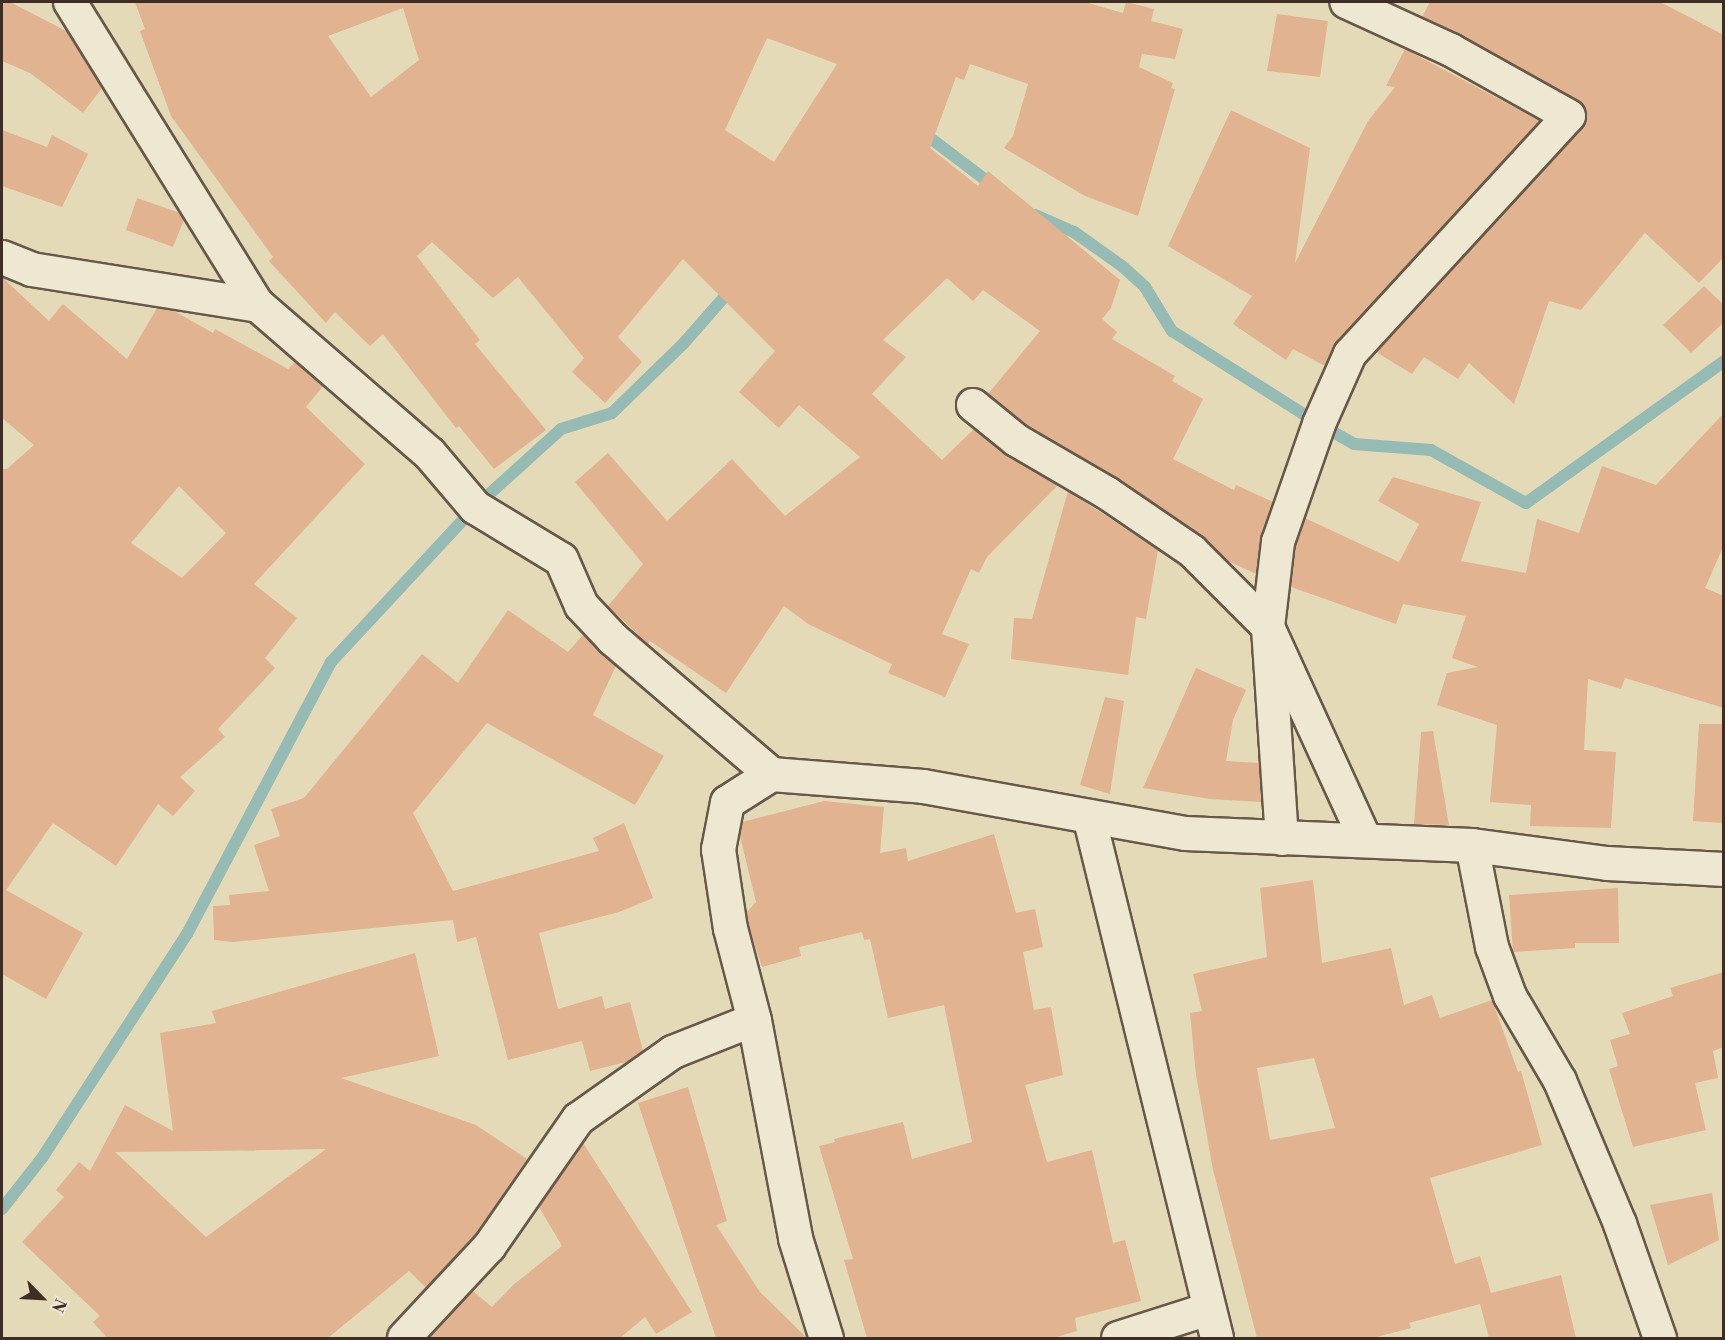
<!DOCTYPE html>
<html>
<head>
<meta charset="utf-8">
<style>
  body { margin:0 }
  #map { position:relative; width:1725px; height:1340px; overflow:hidden; background:#e5dab8; font-family:"Libre Bodoni",serif }
  div>[style] { position:absolute }
  .stream>* { height:12px; margin:-6px; padding:0 6px; transform-origin:6px; border-radius:6px; background:#96bab4 }
  .building>* { inset:0; background:#e1b390 }
  .roads { filter:drop-shadow(2px 0 #675849) drop-shadow(-2px 0 #675849) drop-shadow(0 2px #675849) drop-shadow(0 -2px #675849) }
  .street>* { height:32px; margin:-16px; padding:0 16px; transform-origin:16px; border-radius:16px; background:#eee7d1 }
  .secondary>* { height:33px; margin:-16.5px; padding:0 16.5px; transform-origin:16.5px; border-radius:16.5px; background:#eee7d1 }
  span { translate:-50% -50%; white-space:nowrap; text-align:center; line-height:1.15; -webkit-text-stroke:4.5px #eee7d1; paint-order:stroke }
  .frame { position:absolute; inset:0; border:3px solid #3d2d24; pointer-events:none }
  .north { position:absolute; left:12px; top:1268px; width:60px; height:60px; -webkit-text-stroke:4px #eee7d1; paint-order:stroke; rotate:114deg; font-size:16px; font-weight:700; line-height:24px; text-align:center; color:#3d2d24 }
  .north::after { content:''; display:block; margin:auto; width:21px; height:27px; background:#3d2d24; clip-path:polygon(50% 0,100% 100%,50% 72%,0 100%) }
</style>
</head>
<body>
<div id="map">
  <div class="stream">
    <div style="left:921px;top:131px;width:94px;rotate:37.2deg"></div>
    <div style="left:1035px;top:215px;width:43px;rotate:23.6deg"></div>
    <div style="left:1074px;top:232px;width:59px;rotate:35.3deg"></div>
    <div style="left:1122px;top:266px;width:31px;rotate:42deg"></div>
    <div style="left:1145px;top:287px;width:52px;rotate:58.5deg"></div>
    <div style="left:1172px;top:331px;width:174px;rotate:32.3deg"></div>
    <div style="left:1319px;top:424px;width:40px;rotate:29.7deg"></div>
    <div style="left:1354px;top:444px;width:77px;rotate:4.5deg"></div>
    <div style="left:1431px;top:450px;width:109px;rotate:29.2deg"></div>
    <div style="left:1526px;top:503px;width:244px;rotate:-35.6deg"></div>
    <div style="left:2px;top:1209px;width:65px;rotate:-51.9deg"></div>
    <div style="left:42px;top:1158px;width:267px;rotate:-57.1deg"></div>
    <div style="left:187px;top:934px;width:308px;rotate:-62.1deg"></div>
    <div style="left:331px;top:662px;width:212px;rotate:-47.1deg"></div>
    <div style="left:475px;top:507px;width:116px;rotate:-42.2deg"></div>
    <div style="left:561px;top:429px;width:53px;rotate:-17.4deg"></div>
    <div style="left:612px;top:413px;width:99px;rotate:-44.2deg"></div>
    <div style="left:683px;top:344px;width:76px;rotate:-48.7deg"></div>
  </div>
  <div class="building">
    <div style="clip-path:polygon(2px 2px,10px 2px,68px 32px,102px 88px,83px 113px,30px 73px,2px 61px)"></div>
    <div style="clip-path:polygon(evenodd,135px 2px,1085px 2px,1123px 13px,1126px 2px,1154px 9px,1151px 21px,1183px 29px,1175px 59px,1142px 54px,1139px 67px,1173px 83px,1171px 88px,1175px 89px,1138px 216px,1085px 196px,1004px 148px,1013px 136px,1028px 84px,970px 64px,964px 80px,956px 77px,930px 148px,978px 186px,988px 171px,1120px 280px,1111px 308px,1102px 319px,1117px 332px,1112px 339px,1175px 376px,1172px 381px,1203px 399px,1173px 459px,1234px 490px,1236px 485px,1273px 502px,1261px 536px,1256px 574px,1228px 561px,1202px 536px,1116px 477px,1026px 425px,988px 394px,1040px 331px,983px 290px,973px 301px,947px 278px,883px 340px,906px 357px,872px 394px,942px 460px,974px 429px,1007px 455px,1058px 485px,987px 557px,979px 573px,971px 569px,942px 634px,969px 644px,945px 697px,888px 673px,892px 664px,808px 624px,784px 606px,726px 693px,650px 641px,648px 644px,608px 606px,643px 564px,575px 482px,608px 453px,667px 521px,732px 459px,785px 516px,860px 457px,799px 405px,779px 428px,739px 392px,775px 351px,683px 259px,618px 337px,642px 362px,605px 403px,572px 372px,584px 358px,518px 277px,493px 298px,432px 242px,417px 256px,480px 340px,475px 344px,546px 430px,494px 469px,459px 426px,456px 428px,383px 334px,370px 346px,335px 312px,326px 323px,269px 261px,273px 257px,171px 116px,140px 31px,145px 29px,135px 2px,403px 8px,419px 60px,371px 97px,328px 36px,403px 8px,135px 2px,767px 38px,837px 64px,774px 162px,725px 130px,767px 38px)"></div>
    <div style="clip-path:polygon(1430px 2px,1660px 2px,1724px 35px,1724px 257px,1699px 283px,1645px 233px,1581px 310px,1549px 301px,1514px 404px,1469px 363px,1458px 379px,1424px 357px,1412px 374px,1376px 352px,1582px 128px,1585px 109px,1578px 100px,1422px 17px)"></div>
    <div style="clip-path:polygon(1277px 14px,1328px 21px,1320px 77px,1267px 71px)"></div>
    <div style="clip-path:polygon(1405px 49px,1540px 121px,1337px 342px,1325px 366px,1293px 349px,1286px 360px,1233px 324px,1252px 296px,1168px 246px,1231px 110px,1310px 148px,1295px 263px,1368px 121px,1395px 87px,1386px 86px)"></div>
    <div style="clip-path:polygon(2px 130px,47px 147px,52px 135px,88px 154px,62px 207px,2px 186px)"></div>
    <div style="clip-path:polygon(137px 198px,180px 213px,184px 220px,173px 247px,126px 230px)"></div>
    <div style="clip-path:polygon(evenodd,2px 277px,49px 321px,63px 304px,127px 359px,157px 308px,174px 311px,213px 333px,215px 329px,288px 369px,295px 362px,323px 386px,306px 407px,365px 464px,254px 584px,297px 618px,265px 658px,275px 668px,218px 729px,225px 737px,180px 777px,195px 791px,173px 816px,158px 804px,116px 866px,53px 823px,6px 890px,83px 933px,46px 999px,2px 974px,2px 469px,7px 469px,34px 445px,2px 418px,2px 277px,179px 486px,226px 533px,182px 578px,131px 543px,179px 486px)"></div>
    <div style="clip-path:polygon(1704px 286px,1724px 305px,1724px 322px,1691px 353px,1663px 325px)"></div>
    <div style="clip-path:polygon(1724px 413px,1724px 545px,1705px 588px,1724px 596px,1724px 708px,1625px 678px,1621px 689px,1588px 679px,1584px 750px,1616px 752px,1611px 828px,1530px 826px,1531px 805px,1490px 802px,1497px 725px,1437px 705px,1447px 673px,1478px 667px,1452px 658px,1466px 616px,1403px 604px,1396px 624px,1291px 587px,1296px 546px,1305px 518px,1399px 562px,1419px 524px,1378px 501px,1393px 477px,1481px 502px,1461px 561px,1526px 573px,1537px 519px,1579px 533px,1602px 466px,1656px 485px)"></div>
    <div style="clip-path:polygon(1068px 491px,1158px 550px,1146px 619px,1136px 617px,1128px 675px,1011px 659px,1014px 618px,1032px 619px)"></div>
    <div style="clip-path:polygon(508px 610px,568px 652px,583px 635px,616px 666px,593px 715px,664px 756px,635px 805px,487px 723px,413px 813px,453px 891px,599px 851px,593px 838px,624px 823px,653px 898px,619px 912px,539px 933px,558px 1009px,602px 996px,605px 1009px,630px 1002px,643px 1051px,630px 1061px,590px 1071px,582px 1041px,508px 1060px,476px 937px,457px 942px,453px 920px,233px 942px,214px 940px,213px 906px,230px 905px,229px 895px,269px 891px,254px 845px,280px 836px,271px 809px,304px 798px,422px 654px,458px 683px)"></div>
    <div style="clip-path:polygon(1196px 668px,1246px 690px,1233px 720px,1226px 761px,1259px 763px,1261px 802px,1210px 799px,1143px 788px)"></div>
    <div style="clip-path:polygon(1105px 697px,1124px 701px,1110px 794px,1080px 785px)"></div>
    <div style="clip-path:polygon(1699px 724px,1724px 724px,1724px 823px,1693px 821px)"></div>
    <div style="clip-path:polygon(1433px 731px,1449px 825px,1414px 824px,1421px 732px)"></div>
    <div style="clip-path:polygon(824px 801px,884px 807px,880px 853px,906px 848px,908px 861px,994px 834px,1016px 913px,1035px 909px,1043px 947px,1023px 952px,1034px 1010px,1051px 1007px,1063px 1075px,1025px 1085px,1047px 1162px,1092px 1150px,1113px 1243px,1125px 1240px,1141px 1301px,1075px 1318px,1077px 1331px,1053px 1338px,867px 1338px,844px 1260px,853px 1259px,819px 1146px,835px 1142px,834px 1139px,903px 1122px,912px 1159px,972px 1142px,944px 1005px,888px 1018px,870px 939px,864px 940px,862px 932px,799px 947px,801px 956px,762px 967px,749px 927px,747px 912px,756px 902px,740px 836px,742px 822px)"></div>
    <div style="clip-path:polygon(evenodd,1313px 880px,1322px 963px,1391px 948px,1404px 1005px,1432px 995px,1440px 1018px,1492px 1000px,1518px 1072px,1521px 1071px,1542px 1145px,1430px 1178px,1455px 1264px,1480px 1256px,1491px 1293px,1561px 1275px,1576px 1338px,1489px 1338px,1480px 1304px,1409px 1323px,1411px 1328px,1373px 1338px,1257px 1338px,1213px 1170px,1196px 1075px,1190px 1013px,1202px 1011px,1193px 974px,1267px 957px,1260px 888px,1313px 880px,1314px 1058px,1335px 1128px,1270px 1140px,1257px 1068px,1314px 1058px)"></div>
    <div style="clip-path:polygon(1618px 888px,1619px 943px,1575px 943px,1575px 948px,1513px 952px,1509px 895px)"></div>
    <div style="clip-path:polygon(evenodd,415px 953px,439px 1056px,341px 1078px,476px 1125px,527px 1159px,470px 1242px,426px 1288px,409px 1271px,328px 1338px,107px 1338px,93px 1322px,100px 1316px,22px 1242px,64px 1197px,56px 1190px,79px 1162px,90px 1171px,125px 1105px,173px 1131px,160px 1033px,216px 1023px,212px 1011px,415px 953px,326px 1149px,206px 1237px,115px 1152px,208px 1151px,326px 1149px)"></div>
    <div style="clip-path:polygon(1724px 972px,1724px 1047px,1713px 1051px,1718px 1078px,1695px 1083px,1706px 1130px,1633px 1147px,1609px 1069px,1618px 1066px,1610px 1040px,1630px 1034px,1622px 1013px,1673px 996px,1670px 988px)"></div>
    <div style="clip-path:polygon(688px 1087px,727px 1221px,716px 1225px,760px 1292px,807px 1338px,716px 1338px,638px 1103px)"></div>
    <div style="clip-path:polygon(583px 1143px,692px 1312px,656px 1334px,645px 1317px,620px 1338px,428px 1338px,473px 1291px,492px 1307px,513px 1285px,562px 1246px,539px 1207px)"></div>
    <div style="clip-path:polygon(1712px 1193px,1719px 1240px,1668px 1265px,1650px 1205px)"></div>
  </div>
  <div class="roads">
    <div class="street">
      <div style="left:70px;top:2px;width:357px;rotate:58.2deg"></div>
      <div style="left:973px;top:405px;width:55px;rotate:39.1deg"></div>
      <div style="left:1016px;top:440px;width:105px;rotate:30.2deg"></div>
      <div style="left:1107px;top:493px;width:103px;rotate:34.3deg"></div>
      <div style="left:1192px;top:551px;width:107px;rotate:45deg"></div>
      <div style="left:1268px;top:627px;width:235px;rotate:65.4deg"></div>
      <div style="left:1089px;top:816px;width:537px;rotate:76.22deg"></div>
      <div style="left:1282px;top:839px;width:212px;rotate:-93.8deg"></div>
      <div style="left:1268px;top:627px;width:86px;rotate:-83.3deg"></div>
      <div style="left:1278px;top:542px;width:125px;rotate:-70.8deg"></div>
      <div style="left:1319px;top:424px;width:77px;rotate:-66.1deg"></div>
      <div style="left:1350px;top:354px;width:323px;rotate:-47.4deg"></div>
      <div style="left:1569px;top:116px;width:135px;rotate:-150.8deg"></div>
      <div style="left:1451px;top:50px;width:115px;rotate:-155.4deg"></div>
      <div style="left:1472px;top:845px;width:104px;rotate:78.9deg"></div>
      <div style="left:1492px;top:947px;width:52px;rotate:69.8deg"></div>
      <div style="left:1510px;top:996px;width:99px;rotate:59.5deg"></div>
      <div style="left:1560px;top:1081px;width:155px;rotate:67.2deg"></div>
      <div style="left:1620px;top:1224px;width:121px;rotate:70.7deg"></div>
      <div style="left:404px;top:1338px;width:125px;rotate:-47deg"></div>
      <div style="left:489px;top:1247px;width:156px;rotate:-55.2deg"></div>
      <div style="left:578px;top:1119px;width:116px;rotate:-35.2deg"></div>
      <div style="left:673px;top:1052px;width:87px;rotate:-21.6deg"></div>
      <div style="left:1118px;top:1338px;width:96px;rotate:-17.7deg"></div>
    </div>
    <div class="secondary">
      <div style="left:2px;top:257px;width:31px;rotate:22deg"></div>
      <div style="left:31px;top:269px;width:230px;rotate:9deg"></div>
      <div style="left:258px;top:305px;width:226px;rotate:40.9deg"></div>
      <div style="left:429px;top:453px;width:71px;rotate:49.6deg"></div>
      <div style="left:475px;top:507px;width:100px;rotate:31.2deg"></div>
      <div style="left:561px;top:559px;width:50px;rotate:66.5deg"></div>
      <div style="left:581px;top:605px;width:47px;rotate:46.7deg"></div>
      <div style="left:613px;top:639px;width:208px;rotate:40.5deg"></div>
      <div style="left:771px;top:774px;width:152px;rotate:4.5deg"></div>
      <div style="left:923px;top:786px;width:266px;rotate:10.2deg"></div>
      <div style="left:1185px;top:833px;width:287px;rotate:2.4deg"></div>
      <div style="left:1472px;top:845px;width:136px;rotate:7.6deg"></div>
      <div style="left:1607px;top:863px;width:117px;rotate:2.9deg"></div>
      <div style="left:771px;top:774px;width:52px;rotate:147.5deg"></div>
      <div style="left:727px;top:802px;width:48px;rotate:100.8deg"></div>
      <div style="left:718px;top:849px;width:80px;rotate:81.4deg"></div>
      <div style="left:730px;top:928px;width:95px;rotate:75.4deg"></div>
      <div style="left:754px;top:1020px;width:222px;rotate:79.3deg"></div>
      <div style="left:795px;top:1238px;width:105px;rotate:72.8deg"></div>
    </div>
  </div>
  <div class="frame"></div>
  <div class="north">N</div>
</div>
</body>
</html>
